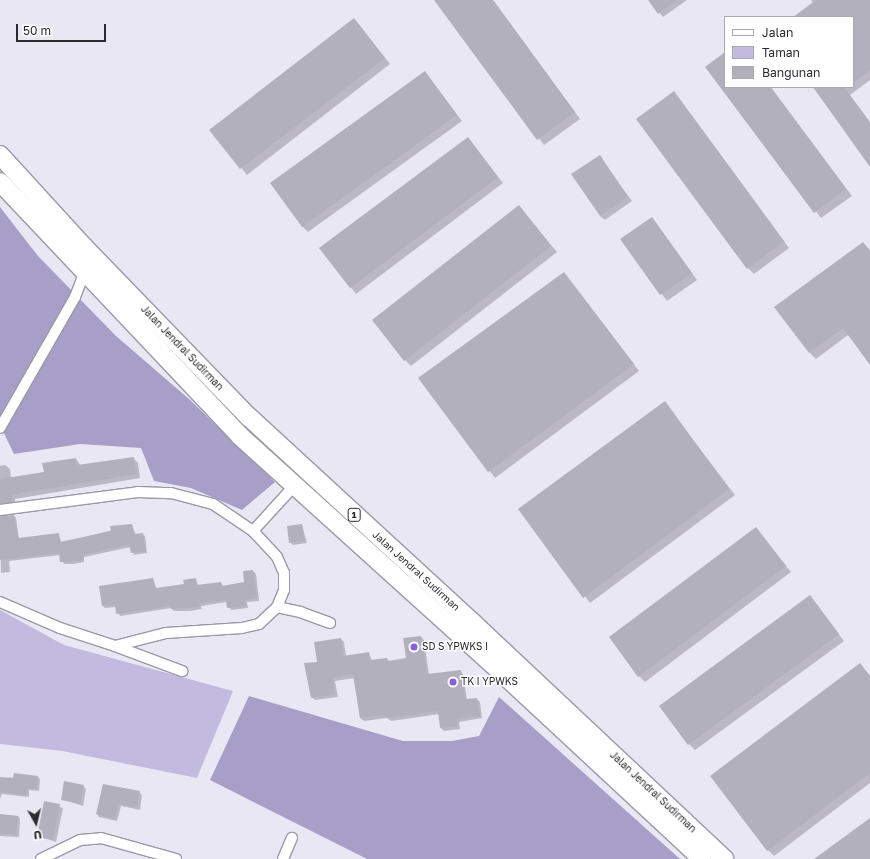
<!DOCTYPE html>
<html>
<head>
<meta charset="utf-8">
<style>
  body { margin:0 }
  #map { position:relative; width:870px; height:859px; overflow:hidden; background:#eae7f5; font-family:"Golos Text",sans-serif }
  div>[style] { position:absolute }
  .green>* { inset:0; background:#c2bbdf }
  .forest>* { inset:0; background:#a89fc8 }
  .shadow>* { inset:0; background:#0003 }
  .building>* { inset:0; background:#b2b0bd }
  .roads { filter:drop-shadow(1px 0 #9c99a7) drop-shadow(-1px 0 #9c99a7) drop-shadow(0 1px #9c99a7) drop-shadow(0 -1px #9c99a7) }
  .street>* { height:10px; margin:-5px; padding:0 5px; transform-origin:5px; border-radius:5px; background:#fff }
  .highway>* { height:18px; margin:-9px; padding:0 9px; transform-origin:9px; border-radius:9px; background:#fff }
  .dots>* { width:11px; height:11px; translate:-50% -50%; box-sizing:border-box; border:2px solid #fff; border-radius:50% }
  span { translate:-50% -50%; white-space:nowrap; text-align:center; line-height:1.15; -webkit-text-stroke:3px #fff; paint-order:stroke }
  .shield-label span { padding:1px 3px; background:#fff; border:1px solid; border-radius:3px; -webkit-text-stroke-width:0 }
  .shield-label { font-size:9px; color:#2b2a2f; font-weight:700 }
  .street-label { font-size:10px; color:#2b2a2f }
  .poi-label { font-size:10px; color:#2b2a2f }
  .left { translate:0 -50%; text-align:left }
  .legend { position:absolute; left:724px; top:16px; width:130px; height:72px; box-sizing:border-box; background:#fff; border:1px solid #aaaaac; margin:0; padding:5px 7px; list-style:none; font-size:12px; color:#2b2a2f }
  .legend li { display:flex; align-items:center; gap:8px; height:20px }
  .legend b { width:20px; border:1px solid #aaaaac }
  .north { position:absolute; left:16px; top:803px; width:40px; height:40px; -webkit-text-stroke:3px #fff; paint-order:stroke; rotate:172deg; font-size:11px; font-weight:700; line-height:16px; text-align:center; color:#2b2a2f }
  .north::after { content:''; display:block; margin:auto; width:14px; height:18px; background:#2b2a2f; clip-path:polygon(50% 0,100% 100%,50% 72%,0 100%) }
  .scale { position:absolute; left:16px; top:24px; width:90px; height:18px; box-sizing:border-box; border:2px solid #2b2a2f; border-top:0; padding-left:5px; font-size:12px; line-height:14px; white-space:nowrap; color:#2b2a2f; -webkit-text-stroke:3px #fff; paint-order:stroke }
</style>
</head>
<body>
<div id="map">
  <div class="green">
    <div style="clip-path:polygon(0 610px,64px 645px,233px 691px,197px 778px,62px 751px,0 744px)"></div>
  </div>
  <div class="forest">
    <div style="clip-path:polygon(0 207px,38px 256px,116px 336px,189px 399px,275px 482px,242px 510px,191px 488px,154px 481px,141px 448px,80px 444px,14px 454px,0 425px)"></div>
    <div style="clip-path:polygon(249px 696px,403px 741px,452px 741px,479px 736px,499px 697px,680px 859px,367px 859px,210px 780px)"></div>
  </div>
  <div class="shadow">
    <div style="clip-path:polygon(436px 0,493px 0,580px 119px,544px 145px)"></div>
    <div style="clip-path:polygon(649px 0,687px 0,663px 17px)"></div>
    <div style="clip-path:polygon(811px 0,870px 0,870px 80px,850px 95px,870px 122px,870px 165px,813px 87px,853px 87px,853px 17px,795px 17px,813px 3px)"></div>
    <div style="clip-path:polygon(360px 26px,390px 64px,247px 175px,211px 130px)"></div>
    <div style="clip-path:polygon(725px 53px,725px 87px,771px 87px,852px 196px,821px 218px,706px 67px)"></div>
    <div style="clip-path:polygon(425px 72px,462px 121px,308px 232px,302px 226px)"></div>
    <div style="clip-path:polygon(679px 99px,789px 248px,754px 274px,748px 268px)"></div>
    <div style="clip-path:polygon(468px 138px,503px 183px,356px 294px,321px 249px)"></div>
    <div style="clip-path:polygon(599px 156px,632px 201px,605px 220px,600px 216px)"></div>
    <div style="clip-path:polygon(519px 206px,557px 252px,411px 366px,405px 360px)"></div>
    <div style="clip-path:polygon(652px 218px,697px 280px,667px 301px,621px 239px)"></div>
    <div style="clip-path:polygon(863px 243px,870px 250px,870px 364px,848px 335px,816px 359px,810px 353px)"></div>
    <div style="clip-path:polygon(564px 273px,639px 371px,495px 478px,420px 378px)"></div>
    <div style="clip-path:polygon(665px 403px,735px 495px,590px 603px,520px 509px)"></div>
    <div style="clip-path:polygon(133px 458px,138px 463px,140px 478px,15px 499px,16px 506px,0 510px,0 466px,5px 465px,10px 469px,11px 478px,45px 473px,76px 459px,81px 466px)"></div>
    <div style="clip-path:polygon(0 516px,14px 516px,16px 518px,19px 539px,58px 534px,62px 543px,132px 525px,136px 535px,142px 534px,145px 536px,147px 553px,134px 555px,131px 547px,84px 557px,84px 562px,73px 564px,64px 564px,60px 555px,9px 561px,10px 572px,1px 573px)"></div>
    <div style="clip-path:polygon(302px 525px,307px 543px,293px 545px,290px 542px)"></div>
    <div style="clip-path:polygon(756px 528px,791px 572px,645px 682px,639px 676px)"></div>
    <div style="clip-path:polygon(253px 571px,256px 574px,259px 601px,247px 602px,248px 608px,231px 610px,227px 602px,201px 606px,202px 609px,190px 611px,174px 611px,171px 608px,120px 616px,116px 607px,105px 608px,103px 606px,152px 579px,157px 589px,185px 585px,195px 579px,199px 586px,221px 583px,223px 586px,246px 583px)"></div>
    <div style="clip-path:polygon(810px 597px,844px 641px,695px 750px,689px 744px)"></div>
    <div style="clip-path:polygon(421px 637px,424px 640px,429px 675px,460px 671px,463px 674px,467px 700px,477px 699px,480px 702px,482px 718px,459px 722px,460px 729px,444px 731px,441px 728px,440px 714px,391px 721px,387px 718px,364px 721px,360px 718px,355px 678px,335px 681px,338px 697px,315px 700px,312px 697px,318px 662px,341px 639px,344px 642px,346px 656px,369px 653px,372px 661px,387px 659px,390px 662px,407px 659px)"></div>
    <div style="clip-path:polygon(860px 664px,870px 676px,870px 783px,774px 856px,768px 850px)"></div>
    <div style="clip-path:polygon(38px 777px,40px 779px,39px 791px,29px 790px,29px 797px,2px 794px,0 799px,0 778px)"></div>
    <div style="clip-path:polygon(103px 785px,139px 792px,142px 795px,140px 810px,121px 806px,117px 821px,99px 817px,97px 814px)"></div>
    <div style="clip-path:polygon(83px 786px,86px 789px,83px 806px,62px 799px)"></div>
    <div style="clip-path:polygon(45px 802px,63px 808px,56px 842px,38px 836px)"></div>
    <div style="clip-path:polygon(0 815px,18px 816px,20px 819px,19px 837px,0 836px)"></div>
  </div>
  <div class="building">
    <div style="clip-path:polygon(434px 0,493px 0,575px 112px,537px 140px)"></div>
    <div style="clip-path:polygon(648px 0,677px 0,658px 14px)"></div>
    <div style="clip-path:polygon(816px 0,870px 0,870px 70px,853px 83px,853px 17px,793px 17px)"></div>
    <div style="clip-path:polygon(354px 18px,385px 58px,240px 169px,209px 130px)"></div>
    <div style="clip-path:polygon(725px 52px,725px 87px,770px 87px,846px 189px,814px 213px,705px 67px)"></div>
    <div style="clip-path:polygon(425px 71px,457px 115px,302px 227px,270px 183px)"></div>
    <div style="clip-path:polygon(813px 87px,844px 87px,870px 123px,870px 167px)"></div>
    <div style="clip-path:polygon(674px 91px,784px 241px,747px 269px,636px 119px)"></div>
    <div style="clip-path:polygon(468px 137px,498px 177px,350px 288px,319px 248px)"></div>
    <div style="clip-path:polygon(600px 155px,628px 197px,600px 216px,571px 174px)"></div>
    <div style="clip-path:polygon(519px 205px,551px 246px,404px 361px,372px 320px)"></div>
    <div style="clip-path:polygon(652px 217px,692px 273px,660px 295px,620px 239px)"></div>
    <div style="clip-path:polygon(863px 242px,870px 251px,870px 365px,843px 328px,809px 353px,774px 307px)"></div>
    <div style="clip-path:polygon(564px 272px,634px 364px,488px 472px,418px 378px)"></div>
    <div style="clip-path:polygon(665px 401px,729px 489px,583px 598px,518px 509px)"></div>
    <div style="clip-path:polygon(134px 457px,136px 474px,12px 495px,13px 502px,0 503px,0 479px,44px 472px,42px 463px,76px 458px,77px 465px)"></div>
    <div style="clip-path:polygon(14px 515px,18px 538px,59px 533px,60px 542px,111px 531px,110px 526px,132px 524px,134px 534px,143px 533px,146px 551px,131px 553px,129px 545px,82px 555px,83px 560px,70px 562px,60px 562px,59px 553px,0 560px,0 516px)"></div>
    <div style="clip-path:polygon(302px 524px,305px 541px,289px 543px,287px 526px)"></div>
    <div style="clip-path:polygon(756px 527px,786px 566px,638px 677px,609px 637px)"></div>
    <div style="clip-path:polygon(253px 570px,257px 598px,245px 600px,246px 606px,227px 608px,226px 600px,199px 603px,200px 607px,187px 608px,171px 609px,170px 606px,116px 614px,115px 605px,102px 606px,99px 586px,153px 578px,156px 588px,184px 584px,183px 580px,196px 578px,197px 585px,221px 582px,222px 586px,244px 582px,243px 571px)"></div>
    <div style="clip-path:polygon(810px 595px,839px 634px,688px 745px,659px 706px)"></div>
    <div style="clip-path:polygon(421px 636px,427px 674px,461px 670px,465px 699px,477px 698px,480px 716px,456px 719px,457px 726px,440px 728px,438px 711px,387px 718px,386px 715px,360px 718px,353px 675px,333px 678px,335px 694px,311px 698px,304px 663px,317px 662px,314px 642px,341px 638px,343px 656px,369px 652px,370px 660px,387px 658px,388px 661px,406px 658px,403px 638px)"></div>
    <div style="clip-path:polygon(860px 663px,870px 676px,870px 773px,767px 851px,710px 776px)"></div>
    <div style="clip-path:polygon(14px 773px,38px 776px,37px 789px,27px 788px,26px 795px,0 792px,0 777px,13px 778px)"></div>
    <div style="clip-path:polygon(64px 781px,84px 785px,80px 804px,61px 800px)"></div>
    <div style="clip-path:polygon(103px 784px,140px 791px,137px 807px,118px 804px,115px 819px,96px 814px)"></div>
    <div style="clip-path:polygon(44px 801px,60px 804px,53px 840px,37px 837px)"></div>
    <div style="clip-path:polygon(0 814px,18px 816px,16px 835px,0 833px)"></div>
    <div style="clip-path:polygon(870px 818px,870px 859px,814px 859px)"></div>
  </div>
  <div class="roads">
    <div class="street">
      <div style="left:0;top:428px;width:151px;rotate:-60.2deg"></div>
      <div style="left:75px;top:297px;width:26px;rotate:-69deg"></div>
      <div style="left:0;top:510px;width:139px;rotate:-7.4deg"></div>
      <div style="left:138px;top:492px;width:33px;rotate:2deg"></div>
      <div style="left:171px;top:493px;width:43px;rotate:14.7deg"></div>
      <div style="left:213px;top:504px;width:48px;rotate:34deg"></div>
      <div style="left:253px;top:531px;width:35px;rotate:47deg"></div>
      <div style="left:277px;top:557px;width:17px;rotate:66deg"></div>
      <div style="left:284px;top:573px;width:17px;rotate:90deg"></div>
      <div style="left:284px;top:590px;width:18px;rotate:112deg"></div>
      <div style="left:253px;top:531px;width:62px;rotate:-47.6deg"></div>
      <div style="left:0;top:602px;width:65px;rotate:23.4deg"></div>
      <div style="left:60px;top:628px;width:58px;rotate:18.1deg"></div>
      <div style="left:115px;top:646px;width:72px;rotate:20.5deg"></div>
      <div style="left:115px;top:646px;width:53px;rotate:-14.3deg"></div>
      <div style="left:166px;top:633px;width:76px;rotate:-3.8deg"></div>
      <div style="left:242px;top:628px;width:17px;rotate:-13deg"></div>
      <div style="left:259px;top:624px;width:25px;rotate:-43deg"></div>
      <div style="left:277px;top:607px;width:24px;rotate:12deg"></div>
      <div style="left:300px;top:612px;width:32px;rotate:20deg"></div>
      <div style="left:41px;top:859px;width:43px;rotate:-26deg"></div>
      <div style="left:80px;top:840px;width:21px;rotate:-5deg"></div>
      <div style="left:101px;top:838px;width:78px;rotate:15.6deg"></div>
      <div style="left:283px;top:859px;width:23px;rotate:-67deg"></div>
    </div>
    <div class="highway">
      <div style="left:0;top:155px;width:125px;rotate:47.6deg"></div>
      <div style="left:84px;top:247px;width:237px;rotate:45.9deg"></div>
      <div style="left:249px;top:417px;width:304px;rotate:42.6deg"></div>
      <div style="left:473px;top:623px;width:345px;rotate:43.2deg"></div>
      <div style="left:0;top:182px;width:349px;rotate:46.6deg"></div>
      <div style="left:240px;top:436px;width:334px;rotate:42.1deg"></div>
      <div style="left:488px;top:660px;width:292px;rotate:42.9deg"></div>
    </div>
  </div>
  <div class="dots">
    <div style="left:414px;top:647px;background:#8661db"></div>
    <div style="left:453px;top:682px;background:#8661db"></div>
  </div>
  <div class="shield-label">
    <span style="left:354px;top:515px">1</span>
  </div>
  <div class="street-label">
    <span style="left:182px;top:348px;rotate:46deg">Jalan Jendral Sudirman</span>
    <span style="left:416px;top:571px;rotate:42deg">Jalan Jendral Sudirman</span>
    <span style="left:653px;top:792px;rotate:43deg">Jalan Jendral Sudirman</span>
  </div>
  <div class="poi-label">
    <span class="left" style="left:422px;top:647px">SD S YPWKS I</span>
    <span class="left" style="left:461px;top:682px">TK I YPWKS</span>
  </div>
  <ul class="legend">
  <li><b style="height:5px;background:#fff"></b>Jalan</li>
  <li><b style="height:11px;background:#c2bbdf"></b>Taman</li>
  <li><b style="height:11px;background:#b2b0bd"></b>Bangunan</li>
  </ul>
  <div class="north">U</div>
  <div class="scale">50 m</div>
</div>
</body>
</html>
